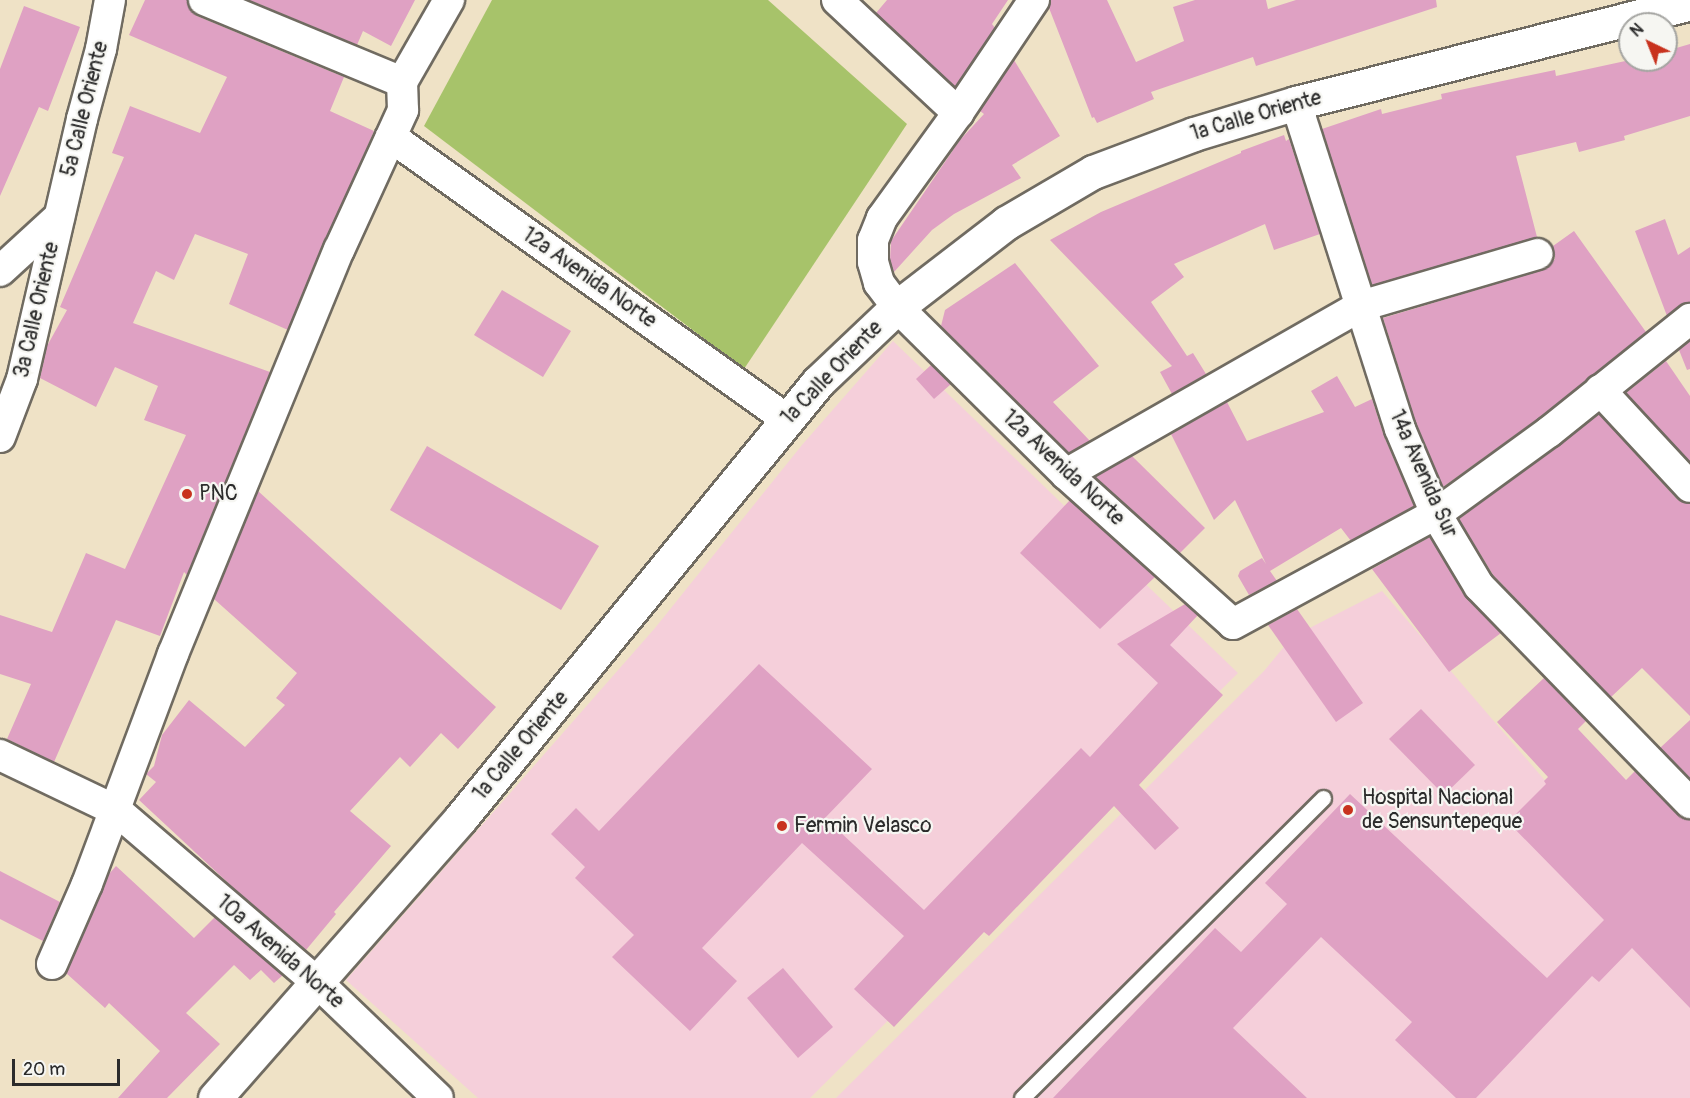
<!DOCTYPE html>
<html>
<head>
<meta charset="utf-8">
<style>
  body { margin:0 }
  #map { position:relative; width:1690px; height:1098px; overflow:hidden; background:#efe2c6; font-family:Pangolin,sans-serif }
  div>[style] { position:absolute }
  .built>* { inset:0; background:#f5cfda }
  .green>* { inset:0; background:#a7c36a }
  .building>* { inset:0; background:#dfa1c3 }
  .roads { filter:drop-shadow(2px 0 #706b61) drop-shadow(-2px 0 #706b61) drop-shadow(0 2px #706b61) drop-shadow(0 -2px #706b61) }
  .service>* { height:15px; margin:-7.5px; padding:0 7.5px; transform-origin:7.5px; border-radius:7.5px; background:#fff }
  .minor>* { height:30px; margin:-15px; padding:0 15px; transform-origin:15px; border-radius:15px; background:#fff }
  .tertiary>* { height:33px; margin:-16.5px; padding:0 16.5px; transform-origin:16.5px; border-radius:16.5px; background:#fff }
  .dots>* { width:16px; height:16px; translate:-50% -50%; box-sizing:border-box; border:3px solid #f6f6f2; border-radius:50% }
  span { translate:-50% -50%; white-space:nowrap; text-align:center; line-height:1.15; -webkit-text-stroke:4.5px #f6f6f2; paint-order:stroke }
  .street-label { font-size:21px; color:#2b2b2b }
  .poi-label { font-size:21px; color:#2b2b2b }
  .left { translate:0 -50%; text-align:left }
  .north { position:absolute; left:1618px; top:12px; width:60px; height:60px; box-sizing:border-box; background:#f6f6f2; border:2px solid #a5a5a2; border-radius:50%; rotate:317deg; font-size:16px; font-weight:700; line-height:24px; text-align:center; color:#2b2b2b }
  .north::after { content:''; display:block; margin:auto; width:21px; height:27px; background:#c8321e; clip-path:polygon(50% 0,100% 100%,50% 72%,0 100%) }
  .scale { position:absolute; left:12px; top:1059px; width:108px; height:27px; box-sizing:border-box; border:3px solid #2b2b2b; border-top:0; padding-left:8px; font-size:18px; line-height:21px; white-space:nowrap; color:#2b2b2b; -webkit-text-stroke:4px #f6f6f2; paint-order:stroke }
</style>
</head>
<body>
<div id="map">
  <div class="built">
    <div style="clip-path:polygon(893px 341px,1238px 673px,810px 1098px,478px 1098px,346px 980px,655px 628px,802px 445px)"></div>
    <div style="clip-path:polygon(1382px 591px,1690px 949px,1690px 1098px,836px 1098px,1264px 671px,1292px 637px)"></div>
  </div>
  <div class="green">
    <div style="clip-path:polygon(492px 0,768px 0,907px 124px,744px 369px,424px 126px)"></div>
  </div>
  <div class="building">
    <div style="clip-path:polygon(145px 0,187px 0,190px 10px,197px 16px,344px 77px,330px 111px,374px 131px,288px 330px,229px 304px,248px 254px,195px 234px,174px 280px,156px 271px,133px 323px,270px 372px,187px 575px,184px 572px,160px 636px,116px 620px,54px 762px,7px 739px,31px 684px,0 674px,0 615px,52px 632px,86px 553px,125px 569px,186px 435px,144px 420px,158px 386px,115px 367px,96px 407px,40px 378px,47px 346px,67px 310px,60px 307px,124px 157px,112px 153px,130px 106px,200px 133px,227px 77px,129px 35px)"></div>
    <div style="clip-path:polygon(249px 0,415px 0,391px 46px,363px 31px,357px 45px)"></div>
    <div style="clip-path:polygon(887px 0,1008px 0,992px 24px,995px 28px,955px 87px,876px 13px)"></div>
    <div style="clip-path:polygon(1051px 0,1107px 0,1136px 62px,1184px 41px,1173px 7px,1195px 0,1266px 0,1268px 9px,1296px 0,1436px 0,1437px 7px,1256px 66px,1253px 57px,1151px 92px,1154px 99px,1097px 123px,1094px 117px,1092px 118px,1049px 8px)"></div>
    <div style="clip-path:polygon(24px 6px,80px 27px,48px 111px,39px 107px,0 196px,0 69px)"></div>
    <div style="clip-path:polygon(1690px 44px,1690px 116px,1624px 136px,1625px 140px,1579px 152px,1576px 142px,1516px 156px,1537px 237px,1372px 285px,1322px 129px,1381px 109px,1382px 114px,1442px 99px,1441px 94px,1555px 70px,1556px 76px,1630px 60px,1630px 62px,1666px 60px,1666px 51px)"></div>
    <div style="clip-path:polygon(1014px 60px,1060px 136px,1012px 165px,1021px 178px,954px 214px,932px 230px,894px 272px,890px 260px,891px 241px,960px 140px,984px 114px,980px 111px)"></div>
    <div style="clip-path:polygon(1284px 135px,1286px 141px,1289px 139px,1320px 234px,1274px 250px,1265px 224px,1174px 264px,1184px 277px,1151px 302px,1187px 356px,1193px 353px,1206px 374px,1172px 394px,1160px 372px,1172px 366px,1050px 240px,1101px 212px,1241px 153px,1241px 151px)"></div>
    <div style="clip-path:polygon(1665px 219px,1678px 255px,1690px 247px,1690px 302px,1680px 305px,1667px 316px,1635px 231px)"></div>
    <div style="clip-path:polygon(1574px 231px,1646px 332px,1539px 418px,1443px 487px,1416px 423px,1383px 318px,1543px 270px,1555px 259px,1553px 246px)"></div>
    <div style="clip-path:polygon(1015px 263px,1099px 366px,1053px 402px,1090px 441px,1069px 453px,941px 326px,945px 310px)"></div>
    <div style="clip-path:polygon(502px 290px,571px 331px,543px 377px,474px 335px)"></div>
    <div style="clip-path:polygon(1690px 341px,1690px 369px,1687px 370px,1679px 350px)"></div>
    <div style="clip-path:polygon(1666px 361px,1690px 396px,1690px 462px,1626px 393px)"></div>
    <div style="clip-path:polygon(931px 365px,951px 384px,934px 399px,916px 379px)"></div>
    <div style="clip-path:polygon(1337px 376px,1355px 407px,1372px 399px,1384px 436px,1414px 506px,1351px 541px,1341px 528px,1270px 571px,1277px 581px,1249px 595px,1238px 576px,1240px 571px,1262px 558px,1266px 564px,1235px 500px,1214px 520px,1171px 434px,1227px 402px,1247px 441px,1324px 412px,1311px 391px)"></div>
    <div style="clip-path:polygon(1599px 414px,1677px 499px,1690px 504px,1690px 716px,1642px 668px,1611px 697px,1493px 575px,1459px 519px)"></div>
    <div style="clip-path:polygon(427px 446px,599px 546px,561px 610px,390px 510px)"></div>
    <div style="clip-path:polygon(1132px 456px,1205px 528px,1180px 553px,1095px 477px)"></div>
    <div style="clip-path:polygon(258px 491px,496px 707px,458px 749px,441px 733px,410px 767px,400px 757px,350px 811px,391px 846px,334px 912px,336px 914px,306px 950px,239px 893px,139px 800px,156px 782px,146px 774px,154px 766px,162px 735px,189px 700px,245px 747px,285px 705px,276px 698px,297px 673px,214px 599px)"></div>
    <div style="clip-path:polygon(1070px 500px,1155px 577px,1100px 629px,1020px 553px)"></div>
    <div style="clip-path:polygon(1430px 537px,1464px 595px,1501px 633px,1449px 672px,1372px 569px)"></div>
    <div style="clip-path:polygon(1185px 604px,1198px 615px,1170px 645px,1223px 695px,1139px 785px,1179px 828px,1155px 850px,1114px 806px,989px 936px,984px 932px,894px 1027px,854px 989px,904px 936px,802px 843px,702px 948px,737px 981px,690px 1031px,612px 957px,634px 935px,575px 878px,585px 867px,551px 834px,576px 808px,599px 831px,759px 664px,872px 769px,825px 818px,924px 910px,1081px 748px,1090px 757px,1158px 683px,1117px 644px)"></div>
    <div style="clip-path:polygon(1297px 609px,1363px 703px,1336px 722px,1268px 625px)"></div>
    <div style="clip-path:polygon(1544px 678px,1586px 721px,1578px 729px,1626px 780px,1635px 771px,1678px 815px,1690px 820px,1690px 1008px,1632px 948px,1599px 982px,1592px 976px,1476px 1098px,1456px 1098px,1395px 1040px,1412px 1022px,1321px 937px,1233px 1028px,1307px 1098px,1053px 1098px,1215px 928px,1241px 952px,1287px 904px,1265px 883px,1350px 794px,1547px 978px,1604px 920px,1508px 822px,1546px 784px,1544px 781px,1548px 777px,1497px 722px)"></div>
    <div style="clip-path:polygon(1421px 709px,1475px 765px,1444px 795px,1389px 739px)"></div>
    <div style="clip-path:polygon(1690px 720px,1690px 778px,1660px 748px)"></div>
    <div style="clip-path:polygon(116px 866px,194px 938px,215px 917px,283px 975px,274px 983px,261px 970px,250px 980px,234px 965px,186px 1013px,220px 1044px,167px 1098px,118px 1098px,160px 1051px,109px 1003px,105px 1008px,66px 973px,109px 874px)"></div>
    <div style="clip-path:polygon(0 871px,60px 902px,43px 941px,0 919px)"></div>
    <div style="clip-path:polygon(783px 968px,833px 1027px,798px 1058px,747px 998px)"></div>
  </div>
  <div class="roads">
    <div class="service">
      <div style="left:1022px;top:1098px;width:425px;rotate:-44.9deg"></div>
    </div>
    <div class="minor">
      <div style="left:204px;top:0;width:214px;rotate:22.5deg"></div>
      <div style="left:837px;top:0;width:166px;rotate:43deg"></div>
      <div style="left:1034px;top:0;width:136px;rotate:123.9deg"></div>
      <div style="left:958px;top:113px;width:130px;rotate:125.9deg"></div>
      <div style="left:882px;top:218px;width:24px;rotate:112deg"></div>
      <div style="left:873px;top:240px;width:22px;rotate:90deg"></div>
      <div style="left:873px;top:262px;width:22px;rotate:74deg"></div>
      <div style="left:879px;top:283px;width:30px;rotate:53deg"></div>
      <div style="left:897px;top:307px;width:238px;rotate:44.7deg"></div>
      <div style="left:1066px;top:474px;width:224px;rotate:41.9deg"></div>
      <div style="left:1233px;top:624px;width:231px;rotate:-28.5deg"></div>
      <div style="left:1436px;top:514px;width:140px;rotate:-36deg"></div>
      <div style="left:1549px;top:432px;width:181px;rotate:-38.7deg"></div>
      <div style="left:1296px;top:103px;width:342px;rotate:72.3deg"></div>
      <div style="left:1400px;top:429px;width:92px;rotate:67deg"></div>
      <div style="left:1436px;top:514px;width:84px;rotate:59.2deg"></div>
      <div style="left:1479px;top:586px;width:303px;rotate:45.8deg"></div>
      <div style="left:391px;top:137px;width:486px;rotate:35.5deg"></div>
      <div style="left:0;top:271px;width:80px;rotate:-42.5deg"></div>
      <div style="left:1600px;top:390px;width:132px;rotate:47.1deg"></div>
      <div style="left:0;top:437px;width:62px;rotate:-69.2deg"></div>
      <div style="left:22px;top:379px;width:267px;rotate:-77deg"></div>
      <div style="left:82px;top:119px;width:73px;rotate:-74.8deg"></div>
      <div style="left:101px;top:49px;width:50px;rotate:-79.6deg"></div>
      <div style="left:1066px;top:474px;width:339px;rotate:-29.7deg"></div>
      <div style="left:1361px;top:306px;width:184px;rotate:-16.4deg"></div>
      <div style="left:0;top:755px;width:130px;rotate:25.6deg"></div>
      <div style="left:117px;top:811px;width:265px;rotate:40.6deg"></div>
      <div style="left:318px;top:983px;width:166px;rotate:43.8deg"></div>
      <div style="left:52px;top:964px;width:87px;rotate:-66.4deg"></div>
      <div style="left:87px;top:884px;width:246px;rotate:-69.5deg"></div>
      <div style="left:173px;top:654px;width:437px;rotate:-67.7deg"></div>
      <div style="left:339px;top:250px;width:154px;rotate:-65.4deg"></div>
      <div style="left:403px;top:110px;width:28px;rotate:-92deg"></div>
      <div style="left:402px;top:82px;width:95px;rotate:-60.2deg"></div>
    </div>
    <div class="tertiary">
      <div style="left:215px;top:1098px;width:371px;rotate:-48.7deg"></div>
      <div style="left:460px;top:819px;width:565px;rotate:-50.67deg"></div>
      <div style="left:818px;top:382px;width:109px;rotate:-43.5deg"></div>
      <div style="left:897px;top:307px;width:138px;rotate:-37.6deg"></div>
      <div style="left:1006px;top:223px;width:101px;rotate:-30.4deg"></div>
      <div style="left:1093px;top:172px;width:108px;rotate:-20.6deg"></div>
      <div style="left:1194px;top:134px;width:107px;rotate:-16.9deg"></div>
      <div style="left:1296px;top:103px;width:406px;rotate:-14.2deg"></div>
    </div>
  </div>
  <div class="dots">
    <div style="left:187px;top:494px;background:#c8321e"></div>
    <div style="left:1348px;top:810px;background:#c8321e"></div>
    <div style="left:782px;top:826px;background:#c8321e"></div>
  </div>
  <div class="street-label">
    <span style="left:85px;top:109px;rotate:-76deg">5a Calle Oriente</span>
    <span style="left:1256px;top:116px;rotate:-16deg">1a Calle Oriente</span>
    <span style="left:589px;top:278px;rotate:35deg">12a Avenida Norte</span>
    <span style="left:37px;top:310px;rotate:-77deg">3a Calle Oriente</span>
    <span style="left:832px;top:373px;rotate:-46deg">1a Calle Oriente</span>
    <span style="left:1063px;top:468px;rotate:43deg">12a Avenida Norte</span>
    <span style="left:1423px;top:474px;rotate:66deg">14a Avenida Sur</span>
    <span style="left:521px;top:746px;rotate:-50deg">1a Calle Oriente</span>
    <span style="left:280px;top:952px;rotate:41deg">10a Avenida Norte</span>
  </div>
  <div class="poi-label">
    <span class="left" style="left:199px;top:494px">PNC</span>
    <span class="left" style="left:1362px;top:810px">Hospital Nacional<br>de Sensuntepeque</span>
    <span class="left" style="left:794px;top:826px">Fermin Velasco</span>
  </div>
  <div class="north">N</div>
  <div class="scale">20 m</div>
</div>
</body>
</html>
